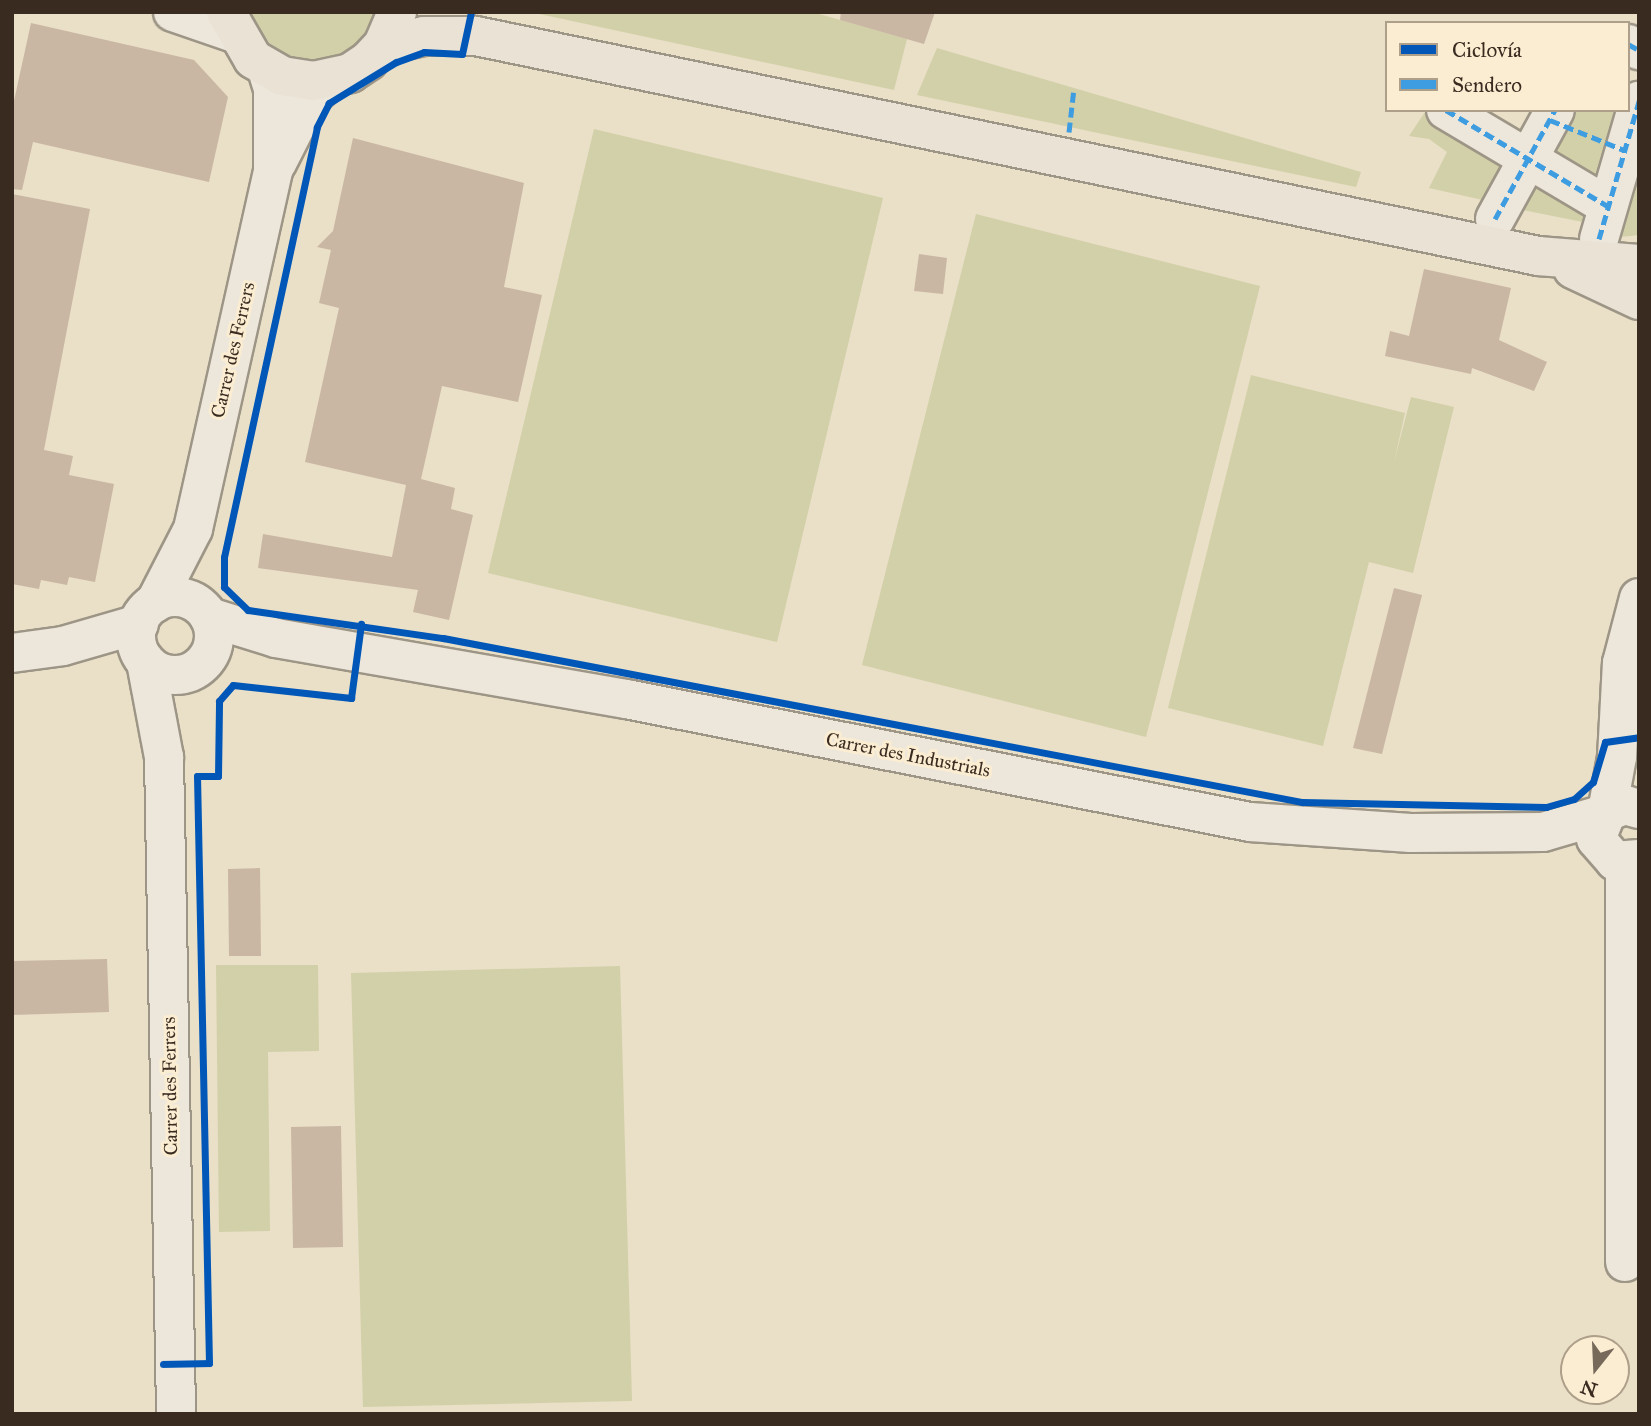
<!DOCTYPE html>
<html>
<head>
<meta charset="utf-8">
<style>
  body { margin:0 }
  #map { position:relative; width:1651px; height:1426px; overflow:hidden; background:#eadfc7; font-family:"IM FELL Great Primer",serif }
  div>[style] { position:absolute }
  .green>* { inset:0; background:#d2d0a8 }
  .building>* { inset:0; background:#c9b7a4 }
  .roads { filter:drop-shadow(2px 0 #9d9586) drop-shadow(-2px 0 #9d9586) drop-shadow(0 2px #9d9586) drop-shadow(0 -2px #9d9586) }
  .minor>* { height:38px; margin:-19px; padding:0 19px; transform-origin:19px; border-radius:19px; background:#ede7db }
  .minor>.ring { margin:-19px; padding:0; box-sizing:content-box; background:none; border:38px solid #ede7db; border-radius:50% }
  .major>* { height:38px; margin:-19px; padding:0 19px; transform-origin:19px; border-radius:19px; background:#e9e2d5 }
  .quiet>* { height:5px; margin-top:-2.5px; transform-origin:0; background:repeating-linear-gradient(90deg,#3e9ce0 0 10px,transparent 0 15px) }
  .cycleway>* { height:7px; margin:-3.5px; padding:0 3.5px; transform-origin:3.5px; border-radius:3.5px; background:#0057b8 }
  span { translate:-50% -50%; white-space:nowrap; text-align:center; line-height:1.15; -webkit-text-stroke:6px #faedd2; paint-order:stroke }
  .street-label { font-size:19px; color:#392b1f }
  .frame { position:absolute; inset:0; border:14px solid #392b1f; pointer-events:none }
  .legend { position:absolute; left:1385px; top:21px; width:245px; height:91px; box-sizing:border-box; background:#faedd2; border:2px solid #ad9f8a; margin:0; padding:9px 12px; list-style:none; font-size:21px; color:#392b1f }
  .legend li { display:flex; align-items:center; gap:14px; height:35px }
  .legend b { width:35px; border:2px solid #ad9f8a }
  .north { position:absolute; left:1560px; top:1335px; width:70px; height:70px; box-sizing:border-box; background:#faedd2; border:2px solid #ad9f8a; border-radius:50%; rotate:198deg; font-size:19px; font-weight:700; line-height:28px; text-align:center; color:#392b1f }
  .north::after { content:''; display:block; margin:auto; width:24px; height:32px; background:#776a5a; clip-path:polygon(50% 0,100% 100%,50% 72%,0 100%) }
</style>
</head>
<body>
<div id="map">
  <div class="green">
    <div style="clip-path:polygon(250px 12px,379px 12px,365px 42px,348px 55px,304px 63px,265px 42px)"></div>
    <div style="clip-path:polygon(530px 12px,812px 12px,907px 39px,894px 90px)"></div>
    <div style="clip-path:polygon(937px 48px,1361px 172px,1356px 187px,917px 95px)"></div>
    <div style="clip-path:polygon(1569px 110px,1619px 110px,1596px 179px,1545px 152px)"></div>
    <div style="clip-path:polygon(1425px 112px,1513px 162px,1492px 202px,1429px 188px,1447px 152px,1429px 139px,1409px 136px)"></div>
    <div style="clip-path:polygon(594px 129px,883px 198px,777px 642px,488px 573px)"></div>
    <div style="clip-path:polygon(1639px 164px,1639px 235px,1620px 237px)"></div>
    <div style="clip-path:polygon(1535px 173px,1594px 205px,1588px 223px,1513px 208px)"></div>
    <div style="clip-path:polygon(976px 214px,1260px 286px,1146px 737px,862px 665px)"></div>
    <div style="clip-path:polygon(1251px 375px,1405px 413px,1394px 462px,1411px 397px,1454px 407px,1413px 573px,1369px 562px,1323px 746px,1168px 708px)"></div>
    <div style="clip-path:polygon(216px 965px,318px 965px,319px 1051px,268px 1052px,270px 1231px,219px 1232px)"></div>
    <div style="clip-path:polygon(620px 966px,632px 1401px,363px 1407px,351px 973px)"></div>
  </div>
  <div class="building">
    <div style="clip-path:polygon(841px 12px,935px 12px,924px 44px,840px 20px)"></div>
    <div style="clip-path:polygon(31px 23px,194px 60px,228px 97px,209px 182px,33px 142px,22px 190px,12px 189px,12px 110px)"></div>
    <div style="clip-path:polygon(353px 138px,524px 183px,504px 287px,542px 295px,518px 402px,442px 386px,421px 479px,455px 488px,451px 509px,473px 515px,449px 620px,413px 612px,418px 590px,258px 568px,263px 534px,392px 557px,406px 485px,305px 462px,339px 308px,319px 303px,331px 250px,317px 247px,333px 231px)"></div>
    <div style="clip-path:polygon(12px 194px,90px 209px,44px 450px,73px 456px,69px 475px,114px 484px,95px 582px,69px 577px,67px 585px,41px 580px,39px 589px,12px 584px)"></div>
    <div style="clip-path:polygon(919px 254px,947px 258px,943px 294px,914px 291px)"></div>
    <div style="clip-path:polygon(1424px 269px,1511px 288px,1499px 340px,1547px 362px,1534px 391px,1472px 368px,1471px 374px,1385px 356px,1390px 331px,1409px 336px)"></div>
    <div style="clip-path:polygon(1394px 588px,1422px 595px,1382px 754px,1353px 748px)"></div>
    <div style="clip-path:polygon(260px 868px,261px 956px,229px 956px,228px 869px)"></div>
    <div style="clip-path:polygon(107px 959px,109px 1012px,12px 1015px,12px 961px)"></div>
    <div style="clip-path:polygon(341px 1126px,343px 1247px,293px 1248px,291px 1127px)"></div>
  </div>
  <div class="roads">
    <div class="minor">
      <div style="left:173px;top:12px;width:65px;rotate:19deg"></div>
      <div style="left:1628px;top:44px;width:13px;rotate:29deg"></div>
      <div style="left:1446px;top:110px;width:188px;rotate:30.7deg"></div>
      <div style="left:277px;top:163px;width:73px;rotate:-63.1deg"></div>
      <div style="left:310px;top:98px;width:26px;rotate:-43deg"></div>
      <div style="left:1495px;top:219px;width:124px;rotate:-61.2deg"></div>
      <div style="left:1599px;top:239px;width:144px;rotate:-73.8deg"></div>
      <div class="ring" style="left:136px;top:597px;width:40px;height:40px"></div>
      <div style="left:155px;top:603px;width:83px;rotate:-62.8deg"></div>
      <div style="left:193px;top:529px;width:367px;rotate:-77.4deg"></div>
      <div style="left:273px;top:171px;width:82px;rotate:-90deg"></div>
      <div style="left:273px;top:89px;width:21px;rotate:-107deg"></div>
      <div style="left:209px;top:617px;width:70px;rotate:17.4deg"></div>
      <div style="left:276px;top:638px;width:355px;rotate:9.9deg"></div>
      <div style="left:626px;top:699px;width:636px;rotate:11.15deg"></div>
      <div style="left:1250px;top:822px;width:161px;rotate:3.9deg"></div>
      <div style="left:1411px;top:833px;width:132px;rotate:-0.4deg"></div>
      <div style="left:1543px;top:832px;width:64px;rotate:-16.4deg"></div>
      <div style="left:12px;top:653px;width:51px;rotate:-7.8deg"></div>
      <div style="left:63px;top:646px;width:79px;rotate:-16.1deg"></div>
      <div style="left:146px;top:662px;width:97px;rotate:79.3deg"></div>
      <div style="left:164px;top:757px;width:657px;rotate:88.95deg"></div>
      <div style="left:1639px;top:809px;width:15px;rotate:-164deg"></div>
      <div style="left:1625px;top:805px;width:19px;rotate:159deg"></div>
      <div style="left:1607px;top:812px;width:29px;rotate:112deg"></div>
      <div style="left:1596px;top:839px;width:29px;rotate:49deg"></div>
      <div style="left:1615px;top:861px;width:24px;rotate:-5deg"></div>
      <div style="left:1607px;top:812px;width:56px;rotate:-79.7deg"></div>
      <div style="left:1617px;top:757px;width:94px;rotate:-87deg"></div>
      <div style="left:1622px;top:663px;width:67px;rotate:-75.3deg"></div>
      <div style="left:1625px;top:863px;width:399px;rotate:90deg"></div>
    </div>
    <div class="major">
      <div style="left:226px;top:12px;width:54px;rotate:60.1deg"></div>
      <div style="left:253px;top:59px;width:34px;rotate:30deg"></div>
      <div style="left:282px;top:76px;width:31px;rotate:9deg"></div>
      <div style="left:313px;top:81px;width:38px;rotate:-12deg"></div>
      <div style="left:350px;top:73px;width:22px;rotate:-34deg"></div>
      <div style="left:368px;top:61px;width:22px;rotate:-47deg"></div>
      <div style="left:383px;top:45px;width:36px;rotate:-67deg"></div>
      <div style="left:383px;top:45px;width:42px;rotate:-12.4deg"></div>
      <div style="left:424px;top:36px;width:52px"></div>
      <div style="left:476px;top:36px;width:1085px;rotate:11.7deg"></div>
      <div style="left:1538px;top:256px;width:101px;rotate:4.5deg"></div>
      <div style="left:1573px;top:269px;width:73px;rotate:25.2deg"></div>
    </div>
  </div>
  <div class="quiet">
    <div style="left:1628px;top:44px;width:13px;rotate:29deg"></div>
    <div style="left:1446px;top:110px;width:188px;rotate:30.7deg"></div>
    <div style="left:1550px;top:120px;width:80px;rotate:22.1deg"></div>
    <div style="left:1069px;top:132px;width:44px;rotate:-83.5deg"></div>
    <div style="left:1495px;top:219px;width:124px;rotate:-61.2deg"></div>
    <div style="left:1599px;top:239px;width:144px;rotate:-73.8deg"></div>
  </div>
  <div class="cycleway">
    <div style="left:471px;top:12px;width:43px;rotate:102.1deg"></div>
    <div style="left:462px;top:54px;width:38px;rotate:-177deg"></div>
    <div style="left:424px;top:52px;width:30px;rotate:160deg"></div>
    <div style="left:396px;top:62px;width:79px;rotate:148.5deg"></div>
    <div style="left:329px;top:103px;width:27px;rotate:117deg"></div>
    <div style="left:317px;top:127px;width:440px;rotate:102.2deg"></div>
    <div style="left:224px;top:557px;width:30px;rotate:90deg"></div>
    <div style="left:224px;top:587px;width:33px;rotate:44deg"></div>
    <div style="left:248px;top:610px;width:197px;rotate:8.2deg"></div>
    <div style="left:443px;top:638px;width:875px;rotate:10.81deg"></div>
    <div style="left:1302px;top:802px;width:244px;rotate:1.2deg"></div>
    <div style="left:1546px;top:807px;width:29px;rotate:-16deg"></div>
    <div style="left:1574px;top:799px;width:25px;rotate:-42deg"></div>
    <div style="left:1593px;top:782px;width:42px;rotate:-73.3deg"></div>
    <div style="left:1605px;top:742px;width:34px;rotate:-8deg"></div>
    <div style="left:163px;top:1364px;width:46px;rotate:-1.2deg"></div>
    <div style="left:209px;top:1363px;width:587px;rotate:-91.17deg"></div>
    <div style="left:197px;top:776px;width:21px"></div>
    <div style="left:218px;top:776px;width:75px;rotate:-89.2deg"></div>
    <div style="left:219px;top:701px;width:21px;rotate:-49deg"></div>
    <div style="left:233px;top:685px;width:119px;rotate:6.3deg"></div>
    <div style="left:351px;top:698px;width:75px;rotate:-82.3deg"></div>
  </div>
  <div class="street-label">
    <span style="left:233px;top:350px;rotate:-77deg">Carrer des Ferrers</span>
    <span style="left:908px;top:755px;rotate:11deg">Carrer des Industrials</span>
    <span style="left:170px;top:1086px;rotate:-91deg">Carrer des Ferrers</span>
  </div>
  <div class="frame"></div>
  <ul class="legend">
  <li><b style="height:9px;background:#0057b8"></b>Ciclovía</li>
  <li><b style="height:9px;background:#3e9ce0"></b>Sendero</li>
  </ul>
  <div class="north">N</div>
</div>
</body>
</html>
